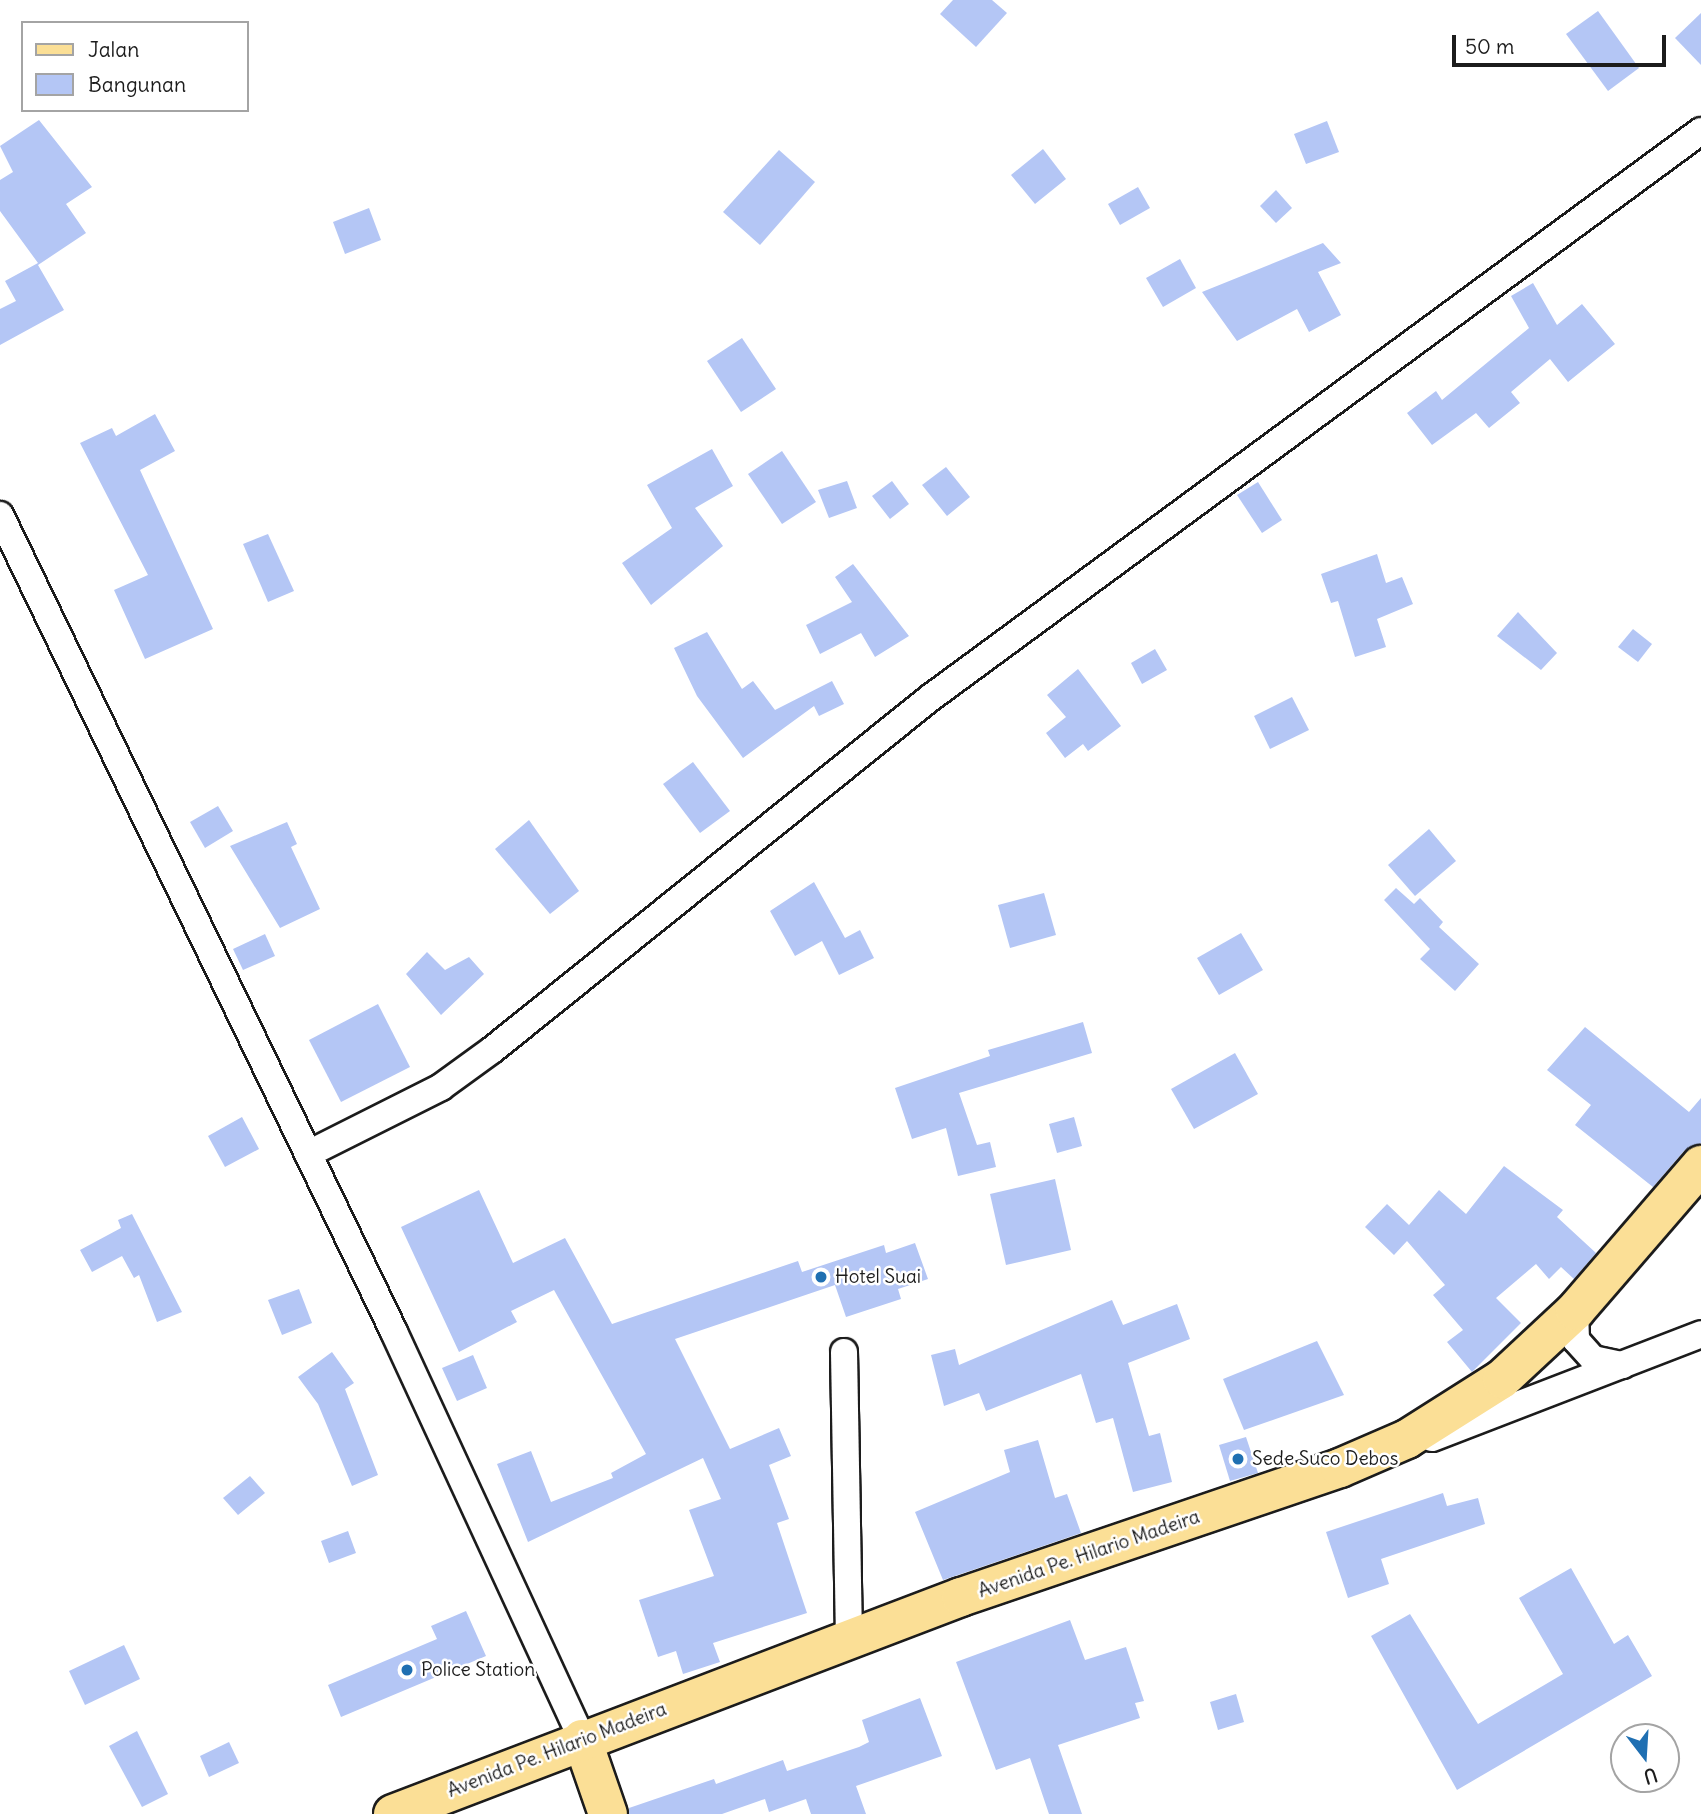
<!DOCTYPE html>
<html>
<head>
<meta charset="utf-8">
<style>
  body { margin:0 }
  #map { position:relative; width:1701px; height:1814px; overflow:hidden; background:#fff; font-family:Delius,sans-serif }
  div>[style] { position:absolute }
  .building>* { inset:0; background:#b4c6f5 }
  .roads { filter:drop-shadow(2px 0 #1c1c1c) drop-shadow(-2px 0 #1c1c1c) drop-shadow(0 2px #1c1c1c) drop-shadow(0 -2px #1c1c1c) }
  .minor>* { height:26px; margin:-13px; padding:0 13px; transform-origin:13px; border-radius:13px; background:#fff }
  .primary>* { height:38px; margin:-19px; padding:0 19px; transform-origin:19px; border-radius:19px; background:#fbdf96 }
  .dots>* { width:19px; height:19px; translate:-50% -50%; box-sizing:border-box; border:4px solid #fff; border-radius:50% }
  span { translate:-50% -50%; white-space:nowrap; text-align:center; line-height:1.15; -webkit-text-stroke:5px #fff; paint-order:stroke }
  .poi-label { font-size:19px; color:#1c1c1c }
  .left { translate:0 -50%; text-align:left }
  .street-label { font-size:19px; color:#1c1c1c }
  .legend { position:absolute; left:21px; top:21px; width:228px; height:91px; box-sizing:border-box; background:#fff; border:2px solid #a4a4a4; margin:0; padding:9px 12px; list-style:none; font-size:21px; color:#1c1c1c }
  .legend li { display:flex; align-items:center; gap:14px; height:35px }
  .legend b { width:35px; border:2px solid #a4a4a4 }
  .north { position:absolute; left:1610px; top:1723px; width:70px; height:70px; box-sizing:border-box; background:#fff; border:2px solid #a4a4a4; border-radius:50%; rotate:163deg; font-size:19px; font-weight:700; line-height:28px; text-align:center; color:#1c1c1c }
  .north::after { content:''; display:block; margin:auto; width:24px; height:32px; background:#1f6fb2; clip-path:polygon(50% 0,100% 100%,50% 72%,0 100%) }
  .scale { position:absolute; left:1452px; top:35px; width:214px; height:32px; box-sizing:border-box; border:4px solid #1c1c1c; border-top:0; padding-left:9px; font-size:21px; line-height:24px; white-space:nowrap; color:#1c1c1c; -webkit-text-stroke:5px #fff; paint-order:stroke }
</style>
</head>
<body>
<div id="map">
  <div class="building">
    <div style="clip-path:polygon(953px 0,992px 0,1007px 13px,976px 47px,940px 14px)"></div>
    <div style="clip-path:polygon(1598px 11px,1639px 68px,1608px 91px,1566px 34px)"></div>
    <div style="clip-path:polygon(1701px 13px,1701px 65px,1675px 38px)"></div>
    <div style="clip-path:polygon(39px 120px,92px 187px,66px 204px,86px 233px,38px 265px,64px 310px,0 345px,0 309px,16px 301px,5px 281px,38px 263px,0 211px,0 180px,13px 172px,0 146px)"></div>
    <div style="clip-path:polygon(1327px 121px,1339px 152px,1306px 164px,1294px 134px)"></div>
    <div style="clip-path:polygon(1043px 149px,1066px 179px,1035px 204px,1011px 175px)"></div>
    <div style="clip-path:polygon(779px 150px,815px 182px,760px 245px,723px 212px)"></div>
    <div style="clip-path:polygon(1138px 187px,1150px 208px,1120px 225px,1108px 204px)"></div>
    <div style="clip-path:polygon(1276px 190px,1292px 208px,1276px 223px,1260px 206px)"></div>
    <div style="clip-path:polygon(369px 208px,381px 240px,345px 254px,333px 222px)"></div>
    <div style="clip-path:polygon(1323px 243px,1341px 263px,1318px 272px,1341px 315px,1309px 332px,1297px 309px,1237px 341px,1202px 292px)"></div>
    <div style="clip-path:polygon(1180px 259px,1196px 288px,1163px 307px,1146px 278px)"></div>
    <div style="clip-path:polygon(1533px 283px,1557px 325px,1582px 304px,1615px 344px,1568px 382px,1550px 359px,1511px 392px,1520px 403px,1489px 428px,1476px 413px,1432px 445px,1407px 413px,1436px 391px,1442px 400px,1529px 328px,1511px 296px)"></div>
    <div style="clip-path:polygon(742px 338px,776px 389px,741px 412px,707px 361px)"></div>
    <div style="clip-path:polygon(155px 414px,175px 451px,140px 470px,213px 629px,145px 659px,114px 590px,148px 575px,80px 443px,112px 428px,116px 436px)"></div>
    <div style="clip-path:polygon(712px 449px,733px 486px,695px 508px,723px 546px,651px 605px,622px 563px,672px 528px,647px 485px)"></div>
    <div style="clip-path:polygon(782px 451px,816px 502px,782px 524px,748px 474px)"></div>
    <div style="clip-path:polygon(946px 467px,970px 497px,947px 516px,922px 485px)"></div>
    <div style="clip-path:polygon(847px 481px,857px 508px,829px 518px,818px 490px)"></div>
    <div style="clip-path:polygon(892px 481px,909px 504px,890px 519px,872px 496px)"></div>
    <div style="clip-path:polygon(1258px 482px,1282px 520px,1262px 533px,1237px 495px)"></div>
    <div style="clip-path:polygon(268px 534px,294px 591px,268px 602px,243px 544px)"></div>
    <div style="clip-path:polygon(1377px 554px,1386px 583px,1402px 577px,1413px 604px,1377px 619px,1386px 647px,1355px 657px,1338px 601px,1331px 603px,1321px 574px)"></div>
    <div style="clip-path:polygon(853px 564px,909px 636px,875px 657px,861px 633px,820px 654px,806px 625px,852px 602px,835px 577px)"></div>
    <div style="clip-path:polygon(1518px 612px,1557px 653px,1541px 670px,1497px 636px)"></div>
    <div style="clip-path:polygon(1633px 629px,1652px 644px,1638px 662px,1618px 647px)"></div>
    <div style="clip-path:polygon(707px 632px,742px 689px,753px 681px,775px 710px,832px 681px,844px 704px,819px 716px,814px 706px,743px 758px,697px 696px,674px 648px)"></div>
    <div style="clip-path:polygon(1155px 649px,1167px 670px,1142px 684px,1131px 663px)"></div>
    <div style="clip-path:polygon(1078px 669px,1121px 726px,1088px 751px,1083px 744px,1065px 758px,1046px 733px,1066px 717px,1047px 695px)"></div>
    <div style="clip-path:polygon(1292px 697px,1309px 730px,1270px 749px,1254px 716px)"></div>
    <div style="clip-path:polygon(693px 762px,730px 811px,700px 833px,663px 784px)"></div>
    <div style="clip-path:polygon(218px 806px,233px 831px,205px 848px,190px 822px)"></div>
    <div style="clip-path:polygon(529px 820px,579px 891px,550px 914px,495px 849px)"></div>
    <div style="clip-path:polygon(287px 822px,297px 844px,291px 847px,320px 909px,280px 928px,230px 846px)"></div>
    <div style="clip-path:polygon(1429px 829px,1456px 861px,1415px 896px,1388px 865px)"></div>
    <div style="clip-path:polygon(814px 882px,845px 938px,860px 930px,874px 958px,839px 975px,822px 941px,795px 956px,770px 911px)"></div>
    <div style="clip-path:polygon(1396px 888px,1414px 904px,1420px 898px,1443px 922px,1439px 927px,1479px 964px,1455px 991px,1420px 959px,1430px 949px,1384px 900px)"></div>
    <div style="clip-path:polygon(1044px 893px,1056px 935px,1010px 948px,998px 905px)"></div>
    <div style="clip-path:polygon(1241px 933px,1263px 970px,1219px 995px,1197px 958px)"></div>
    <div style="clip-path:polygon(265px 934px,275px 956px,243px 970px,233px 949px)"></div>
    <div style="clip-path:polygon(427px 952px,445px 970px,469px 957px,484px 974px,441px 1015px,406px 974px)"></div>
    <div style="clip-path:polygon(378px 1004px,410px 1067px,341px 1102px,309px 1040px)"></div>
    <div style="clip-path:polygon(1083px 1022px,1092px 1053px,959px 1093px,977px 1145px,990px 1142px,996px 1167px,958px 1176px,946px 1128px,912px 1139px,895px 1088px,990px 1056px,988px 1050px)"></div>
    <div style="clip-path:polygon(1585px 1027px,1689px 1112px,1701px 1098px,1701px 1143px,1684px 1151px,1653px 1187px,1575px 1125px,1591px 1105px,1547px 1070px)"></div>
    <div style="clip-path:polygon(1235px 1053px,1258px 1094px,1194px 1129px,1171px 1089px)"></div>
    <div style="clip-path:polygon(242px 1117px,259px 1149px,225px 1167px,208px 1136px)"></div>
    <div style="clip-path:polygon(1074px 1117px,1082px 1146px,1057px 1153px,1049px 1124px)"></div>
    <div style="clip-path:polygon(1504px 1166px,1563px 1210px,1557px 1217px,1596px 1253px,1574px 1279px,1561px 1267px,1549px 1279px,1536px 1264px,1496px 1298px,1521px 1323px,1472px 1372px,1447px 1342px,1463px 1330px,1433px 1295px,1445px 1285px,1407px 1241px,1394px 1255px,1365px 1227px,1387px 1204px,1409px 1225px,1439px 1190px,1466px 1214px)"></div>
    <div style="clip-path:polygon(1055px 1179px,1071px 1250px,1006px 1265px,990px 1194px)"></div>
    <div style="clip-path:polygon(479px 1190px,513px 1263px,565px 1238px,612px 1324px,798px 1261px,802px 1272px,884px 1245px,886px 1253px,915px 1243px,928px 1279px,898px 1289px,901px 1299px,846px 1317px,835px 1285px,675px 1339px,730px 1449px,779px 1428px,791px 1456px,769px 1465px,789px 1519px,777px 1523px,807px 1613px,713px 1643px,720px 1662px,683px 1674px,676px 1651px,658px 1657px,639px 1600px,714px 1576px,689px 1510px,721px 1499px,703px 1458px,528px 1542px,497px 1464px,531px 1451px,551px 1502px,613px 1478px,611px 1473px,646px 1454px,554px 1290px,511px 1311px,517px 1322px,459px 1352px,401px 1227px)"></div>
    <div style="clip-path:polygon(132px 1214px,182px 1312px,157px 1322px,139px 1275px,134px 1278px,122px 1256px,92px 1272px,80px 1250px,121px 1228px,118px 1220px)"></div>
    <div style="clip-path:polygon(299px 1289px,312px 1323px,282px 1335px,268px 1300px)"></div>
    <div style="clip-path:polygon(1112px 1300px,1123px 1325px,1177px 1304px,1190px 1339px,1128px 1363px,1149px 1436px,1160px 1433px,1172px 1482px,1133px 1492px,1113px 1418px,1096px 1423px,1081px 1374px,986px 1411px,979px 1393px,944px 1406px,931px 1355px,955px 1349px,959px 1365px)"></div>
    <div style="clip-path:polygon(1317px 1341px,1344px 1395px,1244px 1430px,1223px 1379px)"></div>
    <div style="clip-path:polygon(332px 1352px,354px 1383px,345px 1389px,378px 1475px,352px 1486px,318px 1404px,298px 1377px)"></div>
    <div style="clip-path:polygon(473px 1355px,487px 1388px,457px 1401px,442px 1368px)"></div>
    <div style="clip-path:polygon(1246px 1437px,1258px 1473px,1230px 1481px,1219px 1445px)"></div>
    <div style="clip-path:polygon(1038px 1440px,1055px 1498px,1067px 1494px,1081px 1533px,943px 1580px,915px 1512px,1010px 1472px,1004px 1450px)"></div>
    <div style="clip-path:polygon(250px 1476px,265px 1493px,238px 1515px,223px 1498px)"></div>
    <div style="clip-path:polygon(1443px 1493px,1447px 1506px,1478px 1498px,1485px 1524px,1381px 1559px,1389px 1584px,1348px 1598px,1326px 1532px)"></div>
    <div style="clip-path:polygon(348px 1531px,356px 1553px,329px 1563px,321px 1541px)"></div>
    <div style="clip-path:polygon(1571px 1568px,1614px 1644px,1628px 1635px,1652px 1676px,1457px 1790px,1371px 1636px,1410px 1614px,1478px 1724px,1563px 1674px,1519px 1598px)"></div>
    <div style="clip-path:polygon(466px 1611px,486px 1656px,341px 1717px,328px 1685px,437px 1639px,431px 1626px)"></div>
    <div style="clip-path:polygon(1070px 1620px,1085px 1660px,1126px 1647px,1144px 1701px,1135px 1703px,1140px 1718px,1058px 1745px,1082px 1814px,1049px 1814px,1030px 1758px,996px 1770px,956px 1662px)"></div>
    <div style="clip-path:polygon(124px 1645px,140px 1679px,85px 1705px,69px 1671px)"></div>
    <div style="clip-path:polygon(1236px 1694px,1244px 1722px,1218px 1730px,1210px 1702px)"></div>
    <div style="clip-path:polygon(920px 1698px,942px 1756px,856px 1786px,866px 1814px,811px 1814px,806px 1799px,769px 1812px,765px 1799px,722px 1814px,629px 1814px,629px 1808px,714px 1779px,716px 1784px,783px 1760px,787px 1771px,859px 1747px,869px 1742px,862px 1720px)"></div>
    <div style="clip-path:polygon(137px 1731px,168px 1794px,142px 1807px,109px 1746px)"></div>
    <div style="clip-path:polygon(229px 1742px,239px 1763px,209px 1777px,200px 1756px)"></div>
  </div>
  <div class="roads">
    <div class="minor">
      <div style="left:0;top:515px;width:907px;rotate:64.25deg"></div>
      <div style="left:394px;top:1332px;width:448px;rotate:65.2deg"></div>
      <div style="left:308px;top:1154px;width:149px;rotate:-26.7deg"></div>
      <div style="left:441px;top:1087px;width:63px;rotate:-36deg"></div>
      <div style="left:492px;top:1050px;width:562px;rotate:-38.79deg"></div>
      <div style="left:930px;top:698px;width:957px;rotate:-36.33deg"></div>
      <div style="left:1575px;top:1311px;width:29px;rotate:88deg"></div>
      <div style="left:1576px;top:1340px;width:25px;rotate:48deg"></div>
      <div style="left:1593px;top:1359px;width:30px;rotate:12deg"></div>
      <div style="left:844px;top:1352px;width:287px;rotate:89deg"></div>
      <div style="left:1432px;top:1438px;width:288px;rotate:-21.1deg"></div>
    </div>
    <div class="primary">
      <div style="left:582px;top:1739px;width:79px;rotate:70.9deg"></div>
      <div style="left:393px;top:1814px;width:608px;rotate:-20.91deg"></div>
      <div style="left:961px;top:1597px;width:400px;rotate:-18.8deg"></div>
      <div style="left:1340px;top:1468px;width:73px;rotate:-23.4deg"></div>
      <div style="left:1407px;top:1439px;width:112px;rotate:-32.3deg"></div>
      <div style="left:1502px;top:1379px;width:100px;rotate:-43deg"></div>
      <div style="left:1575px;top:1311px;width:193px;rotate:-49.2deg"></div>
    </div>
  </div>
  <div class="dots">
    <div style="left:821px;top:1277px;background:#1f6fb2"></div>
    <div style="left:1238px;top:1459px;background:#1f6fb2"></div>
    <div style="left:407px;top:1670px;background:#1f6fb2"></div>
  </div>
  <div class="poi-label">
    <span class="left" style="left:835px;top:1277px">Hotel Suai</span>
    <span class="left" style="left:1252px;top:1459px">Sede Suco Debos</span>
    <span class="left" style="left:421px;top:1670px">Police Station</span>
  </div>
  <div class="street-label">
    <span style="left:1089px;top:1554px;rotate:-19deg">Avenida Pe. Hilario Madeira</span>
    <span style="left:557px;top:1750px;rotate:-21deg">Avenida Pe. Hilario Madeira</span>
  </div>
  <ul class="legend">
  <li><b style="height:9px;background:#fbdf96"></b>Jalan</li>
  <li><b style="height:19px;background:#b4c6f5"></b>Bangunan</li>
  </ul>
  <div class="north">U</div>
  <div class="scale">50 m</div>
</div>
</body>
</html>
